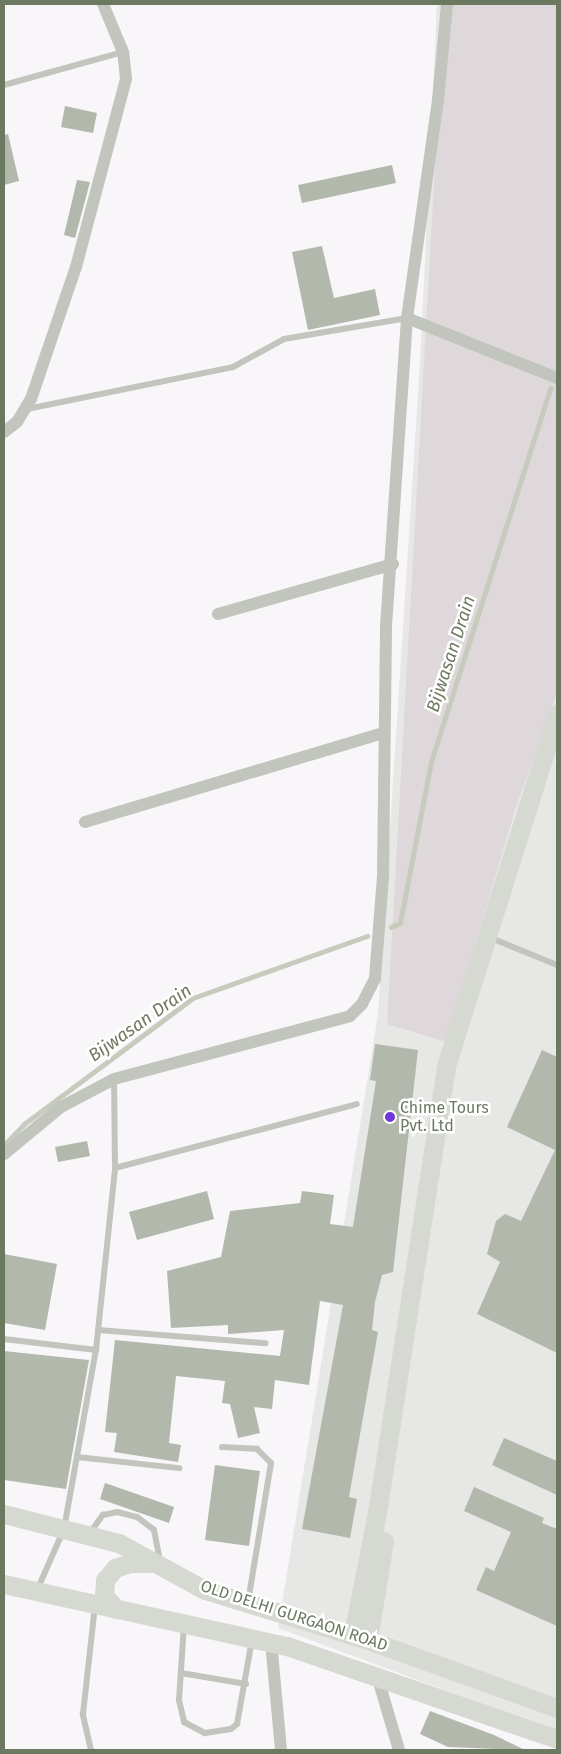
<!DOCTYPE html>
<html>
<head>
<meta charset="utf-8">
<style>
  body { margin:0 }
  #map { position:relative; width:561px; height:1754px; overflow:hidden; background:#f8f6f8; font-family:"Fira Sans",sans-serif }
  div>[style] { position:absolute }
  .built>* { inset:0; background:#e7e7e6 }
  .green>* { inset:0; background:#dfd8da }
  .stream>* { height:4.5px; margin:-2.25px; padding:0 2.25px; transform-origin:2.25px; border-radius:2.25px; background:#c6cbbd }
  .building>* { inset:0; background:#b2b8ac }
  .lane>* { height:6px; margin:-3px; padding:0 3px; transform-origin:3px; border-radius:3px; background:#c1c5bd }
  .street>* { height:12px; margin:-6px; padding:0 6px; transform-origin:6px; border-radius:6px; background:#c1c5bd }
  .secondary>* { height:19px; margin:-9.5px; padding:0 9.5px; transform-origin:9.5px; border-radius:9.5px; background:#d6d9d2 }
  .dots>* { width:14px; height:14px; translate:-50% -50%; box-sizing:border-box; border:2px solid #fff; border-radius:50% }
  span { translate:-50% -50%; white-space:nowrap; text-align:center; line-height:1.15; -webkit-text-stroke:5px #fff; paint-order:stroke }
  .poi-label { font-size:16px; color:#6c7961 }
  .left { translate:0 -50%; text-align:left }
  .street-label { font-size:16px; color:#6c7961 }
  .water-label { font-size:18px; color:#707960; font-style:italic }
  .frame { position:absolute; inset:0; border:5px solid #6c7961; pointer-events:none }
</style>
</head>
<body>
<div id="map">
  <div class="built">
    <div style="clip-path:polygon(437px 4px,557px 4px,557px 1732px,278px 1628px,378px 1015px,420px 363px)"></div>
  </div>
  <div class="green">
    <div style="clip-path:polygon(444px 4px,557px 4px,557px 693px,516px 807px,446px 1042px,387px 1024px)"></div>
  </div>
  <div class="stream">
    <div style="left:391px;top:927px;width:10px;rotate:-24deg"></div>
    <div style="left:400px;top:923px;width:164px;rotate:-79.1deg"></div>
    <div style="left:431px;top:762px;width:392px;rotate:-72.3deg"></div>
    <div style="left:4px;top:1145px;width:29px;rotate:-46deg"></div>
    <div style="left:24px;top:1124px;width:211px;rotate:-36.7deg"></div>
    <div style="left:193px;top:998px;width:185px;rotate:-19.6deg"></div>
  </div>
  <div class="building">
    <div style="clip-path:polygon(65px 106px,97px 113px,93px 133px,61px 127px)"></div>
    <div style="clip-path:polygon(8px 134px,19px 181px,4px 185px,4px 135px)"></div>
    <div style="clip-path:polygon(392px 165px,396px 183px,302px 203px,298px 185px)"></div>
    <div style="clip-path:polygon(77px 180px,90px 182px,75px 238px,64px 235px)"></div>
    <div style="clip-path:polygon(322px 246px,334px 298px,375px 289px,380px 315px,308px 330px,292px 252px)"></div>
    <div style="clip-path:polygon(375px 1044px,418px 1050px,393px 1272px,382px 1275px,375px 1302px,372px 1330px,378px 1332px,349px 1497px,357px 1499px,350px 1538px,302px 1529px,343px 1305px,320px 1301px,309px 1385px,275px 1380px,272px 1409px,254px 1407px,260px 1433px,238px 1438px,230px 1404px,222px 1403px,225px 1381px,176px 1376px,169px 1443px,181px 1445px,178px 1462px,114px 1452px,117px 1433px,105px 1432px,115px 1340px,280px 1356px,284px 1330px,228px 1334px,228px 1325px,171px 1328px,167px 1271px,221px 1257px,230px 1211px,300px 1203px,302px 1191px,334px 1195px,330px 1224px,353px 1227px,376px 1081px,370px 1080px)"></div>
    <div style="clip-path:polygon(542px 1050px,557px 1057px,557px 1353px,477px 1314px,500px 1262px,487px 1254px,496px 1221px,505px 1214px,521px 1221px,555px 1150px,507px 1127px)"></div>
    <div style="clip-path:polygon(87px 1141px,90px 1156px,58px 1162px,55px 1147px)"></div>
    <div style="clip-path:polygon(207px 1191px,214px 1219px,137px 1240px,129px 1212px)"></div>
    <div style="clip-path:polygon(4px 1254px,57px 1264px,45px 1330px,4px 1323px)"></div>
    <div style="clip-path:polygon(4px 1351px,89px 1360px,66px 1489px,4px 1480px)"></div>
    <div style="clip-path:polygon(504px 1438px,557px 1461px,557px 1495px,492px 1465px)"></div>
    <div style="clip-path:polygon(215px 1465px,260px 1471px,249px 1546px,205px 1540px)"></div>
    <div style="clip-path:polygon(105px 1483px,174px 1507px,169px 1523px,100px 1499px)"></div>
    <div style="clip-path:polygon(474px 1487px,544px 1518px,542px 1523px,557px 1529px,557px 1626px,476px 1590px,486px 1567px,494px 1571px,511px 1532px,464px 1511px)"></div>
    <div style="clip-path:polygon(430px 1711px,494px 1735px,525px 1750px,448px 1747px,420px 1734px)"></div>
  </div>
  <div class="lane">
    <div style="left:4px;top:85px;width:123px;rotate:-15.5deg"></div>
    <div style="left:27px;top:409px;width:210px;rotate:-11.5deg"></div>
    <div style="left:233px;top:367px;width:58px;rotate:-28.8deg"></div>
    <div style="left:284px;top:339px;width:125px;rotate:-9.7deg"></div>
    <div style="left:496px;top:940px;width:66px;rotate:22.3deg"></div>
    <div style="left:115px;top:1168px;width:250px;rotate:-14.8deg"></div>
    <div style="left:98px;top:1330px;width:168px;rotate:4.5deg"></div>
    <div style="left:4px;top:1339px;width:93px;rotate:6.8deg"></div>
    <div style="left:222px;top:1447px;width:35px;rotate:3deg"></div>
    <div style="left:257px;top:1449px;width:20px;rotate:45deg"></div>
    <div style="left:271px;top:1463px;width:141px;rotate:99.4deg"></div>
    <div style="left:77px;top:1457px;width:103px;rotate:6.2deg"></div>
    <div style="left:89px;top:1534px;width:24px;rotate:-54deg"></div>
    <div style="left:103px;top:1515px;width:14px;rotate:-12deg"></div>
    <div style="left:117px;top:1512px;width:21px;rotate:14deg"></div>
    <div style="left:137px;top:1517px;width:21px;rotate:37deg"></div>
    <div style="left:154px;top:1530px;width:33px;rotate:79deg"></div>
    <div style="left:38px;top:1588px;width:64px;rotate:-66.2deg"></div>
    <div style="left:64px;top:1529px;width:182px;rotate:-79.9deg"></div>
    <div style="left:96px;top:1350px;width:183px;rotate:-84deg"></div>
    <div style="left:115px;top:1168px;width:89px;rotate:-90.6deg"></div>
    <div style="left:184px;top:1625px;width:75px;rotate:93.8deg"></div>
    <div style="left:179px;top:1700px;width:23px;rotate:77deg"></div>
    <div style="left:184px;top:1722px;width:24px;rotate:28deg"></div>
    <div style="left:205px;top:1733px;width:26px;rotate:-9deg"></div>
    <div style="left:231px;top:1729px;width:8px;rotate:-40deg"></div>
    <div style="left:237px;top:1724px;width:85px;rotate:-79.9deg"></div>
    <div style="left:181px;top:1673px;width:66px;rotate:9.6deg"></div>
    <div style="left:91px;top:1750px;width:37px;rotate:-103deg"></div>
    <div style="left:83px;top:1714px;width:109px;rotate:-83.7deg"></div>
  </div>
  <div class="street">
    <div style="left:407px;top:318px;width:162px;rotate:21.8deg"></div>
    <div style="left:4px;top:432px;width:16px;rotate:-38deg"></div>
    <div style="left:17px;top:422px;width:27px;rotate:-59deg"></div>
    <div style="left:31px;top:399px;width:139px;rotate:-71.2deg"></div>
    <div style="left:76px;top:267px;width:195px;rotate:-75.1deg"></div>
    <div style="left:126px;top:79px;width:27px;rotate:-96deg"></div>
    <div style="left:123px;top:52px;width:52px;rotate:-112.6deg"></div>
    <div style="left:218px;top:614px;width:182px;rotate:-15.9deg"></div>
    <div style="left:85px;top:822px;width:312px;rotate:-16.6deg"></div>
    <div style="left:4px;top:1154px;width:74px;rotate:-39.5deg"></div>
    <div style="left:61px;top:1107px;width:60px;rotate:-27.8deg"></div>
    <div style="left:114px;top:1079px;width:244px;rotate:-14.9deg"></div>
    <div style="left:350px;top:1016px;width:17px;rotate:-45deg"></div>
    <div style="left:362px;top:1004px;width:29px;rotate:-63deg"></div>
    <div style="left:375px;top:978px;width:102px;rotate:-85.5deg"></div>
    <div style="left:383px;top:876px;width:250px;rotate:-89.3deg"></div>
    <div style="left:386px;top:626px;width:309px;rotate:-86.1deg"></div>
    <div style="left:407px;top:318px;width:220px;rotate:-81.9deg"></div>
    <div style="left:438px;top:100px;width:96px;rotate:-84.6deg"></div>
    <div style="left:271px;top:1642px;width:108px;rotate:84.7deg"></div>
    <div style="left:378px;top:1679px;width:74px;rotate:73.5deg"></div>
  </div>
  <div class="secondary">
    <div style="left:4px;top:1514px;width:119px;rotate:14.2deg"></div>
    <div style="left:119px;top:1543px;width:98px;rotate:28.7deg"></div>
    <div style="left:205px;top:1590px;width:170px;rotate:17.1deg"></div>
    <div style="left:368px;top:1640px;width:201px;rotate:19.8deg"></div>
    <div style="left:4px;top:1584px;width:290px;rotate:12.4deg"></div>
    <div style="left:287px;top:1646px;width:286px;rotate:19deg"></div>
    <div style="left:116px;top:1609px;width:18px;rotate:-131deg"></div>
    <div style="left:104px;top:1595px;width:15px;rotate:-86deg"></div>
    <div style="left:105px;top:1580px;width:16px;rotate:-50deg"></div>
    <div style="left:115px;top:1568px;width:16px;rotate:-18deg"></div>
    <div style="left:130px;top:1563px;width:24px"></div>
    <div style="left:353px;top:1634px;width:123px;rotate:-78.8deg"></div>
    <div style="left:377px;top:1513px;width:455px;rotate:-81.2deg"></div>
    <div style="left:447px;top:1063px;width:366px;rotate:-72.5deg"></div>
    <div style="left:368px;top:1640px;width:100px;rotate:-80.8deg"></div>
  </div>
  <div class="dots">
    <div style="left:390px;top:1117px;background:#6f37d8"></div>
  </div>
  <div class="poi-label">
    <span class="left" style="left:400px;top:1117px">Chime Tours<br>Pvt. Ltd</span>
  </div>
  <div class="street-label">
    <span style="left:294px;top:1616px;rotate:18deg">OLD DELHI GURGAON ROAD</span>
  </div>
  <div class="water-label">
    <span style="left:451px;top:654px;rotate:-72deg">Bijwasan Drain</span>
    <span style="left:140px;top:1023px;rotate:-35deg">Bijwasan Drain</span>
  </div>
  <div class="frame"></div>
</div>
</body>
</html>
